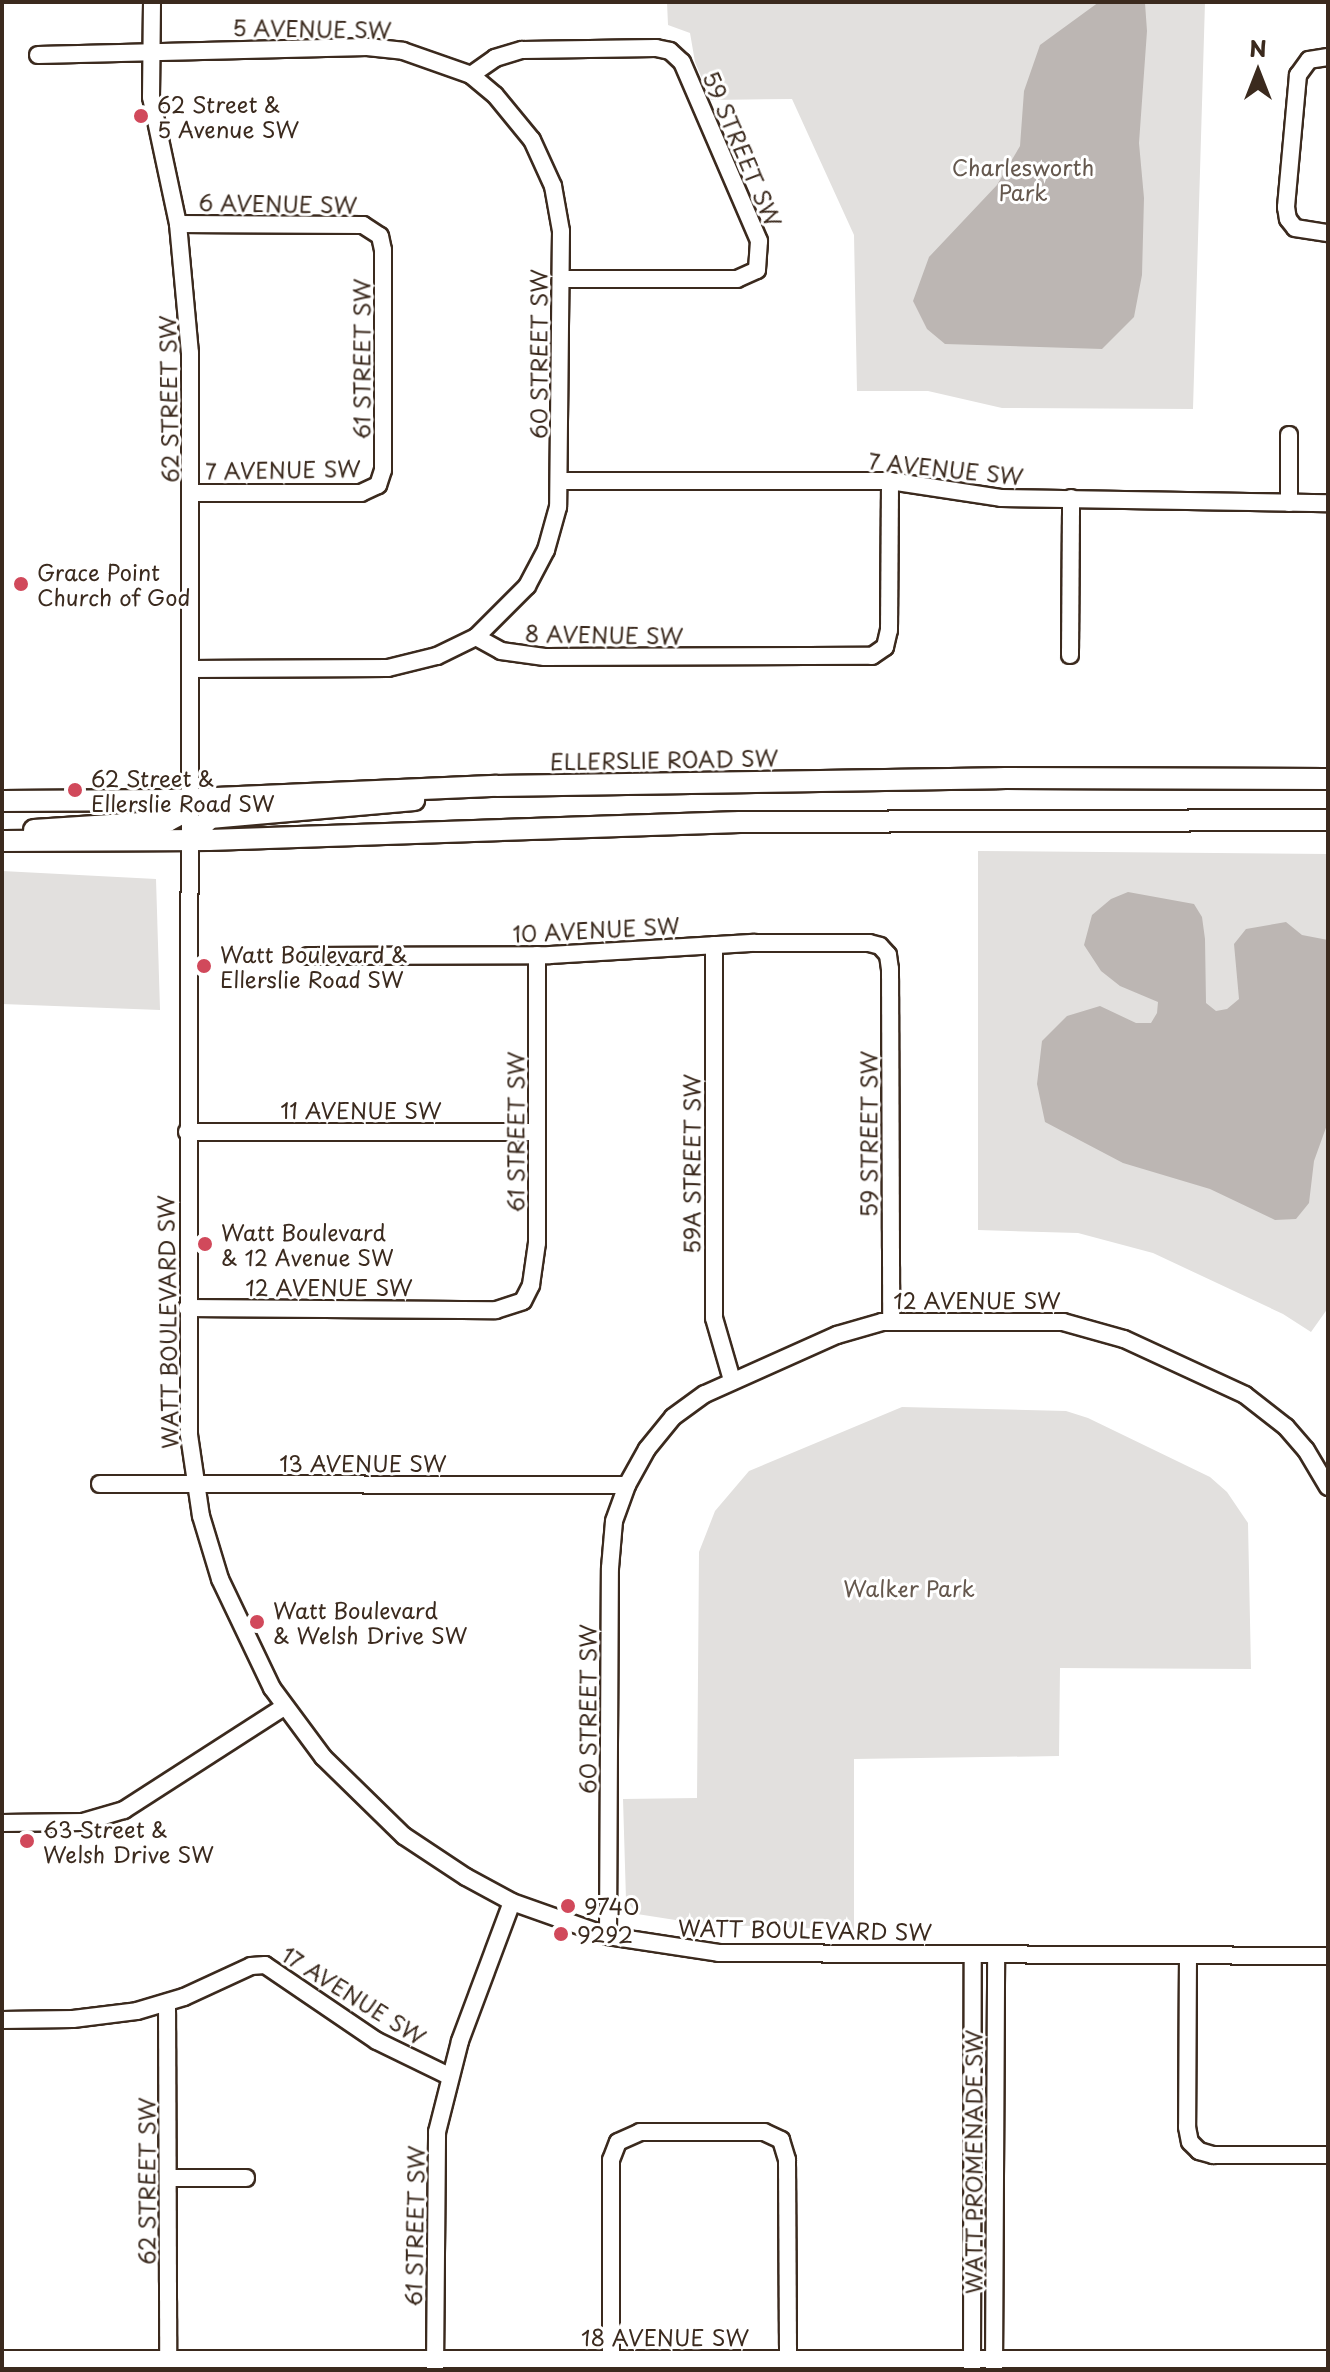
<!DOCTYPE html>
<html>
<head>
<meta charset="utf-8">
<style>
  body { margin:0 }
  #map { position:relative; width:1330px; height:2372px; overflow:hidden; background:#fff; font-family:"Playpen Sans",sans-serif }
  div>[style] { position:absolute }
  .green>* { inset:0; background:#e2e0de }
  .water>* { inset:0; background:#bcb6b3 }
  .roads { filter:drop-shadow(2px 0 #3b2a1e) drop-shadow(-2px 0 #3b2a1e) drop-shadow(0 2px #3b2a1e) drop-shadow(0 -2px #3b2a1e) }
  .minor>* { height:16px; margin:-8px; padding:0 8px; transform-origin:8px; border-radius:8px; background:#fff }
  .major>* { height:20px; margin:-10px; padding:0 10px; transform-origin:10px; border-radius:10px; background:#fff }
  .dots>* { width:22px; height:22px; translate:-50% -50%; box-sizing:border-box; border:4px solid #fff; border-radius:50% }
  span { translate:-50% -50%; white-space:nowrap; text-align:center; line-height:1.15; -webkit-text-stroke:6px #fff; paint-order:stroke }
  .street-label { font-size:22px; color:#3b2a1e }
  .poi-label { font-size:22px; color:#3b2a1e }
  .left { translate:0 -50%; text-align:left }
  .park-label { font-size:22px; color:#65584e }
  .frame { position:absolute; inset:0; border:4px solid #3b2a1e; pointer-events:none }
  .north { position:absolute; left:1218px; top:32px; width:80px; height:80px; -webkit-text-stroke:6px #fff; paint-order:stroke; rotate:0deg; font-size:22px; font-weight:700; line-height:32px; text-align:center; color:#3b2a1e }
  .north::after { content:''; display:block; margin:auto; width:28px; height:36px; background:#3b2a1e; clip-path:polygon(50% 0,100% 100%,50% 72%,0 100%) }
</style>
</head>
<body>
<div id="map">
  <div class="green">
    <div style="clip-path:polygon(667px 2px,1205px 2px,1193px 409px,1002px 408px,928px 391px,857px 391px,854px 235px,792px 99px,711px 100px,695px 62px,690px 33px,668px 25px)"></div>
    <div style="clip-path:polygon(978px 851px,1328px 854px,1328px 1308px,1311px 1332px,1283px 1314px,1153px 1253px,1078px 1233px,978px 1230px)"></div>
    <div style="clip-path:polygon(2px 871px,156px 879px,160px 1010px,2px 1004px)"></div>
    <div style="clip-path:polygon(902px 1407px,1066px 1411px,1088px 1418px,1210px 1477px,1227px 1492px,1248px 1523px,1251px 1669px,1060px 1668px,1059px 1756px,854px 1759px,854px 1930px,701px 1924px,637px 1914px,626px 1900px,623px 1799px,697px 1798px,699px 1552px,715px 1511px,749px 1471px)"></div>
  </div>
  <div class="water">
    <div style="clip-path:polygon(1099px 2px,1145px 3px,1147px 31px,1139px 143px,1144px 198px,1142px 275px,1134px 317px,1102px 349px,945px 344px,927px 329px,913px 301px,929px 257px,997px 185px,1020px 146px,1024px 91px,1040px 45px)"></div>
    <div style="clip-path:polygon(1128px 892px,1194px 904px,1202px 917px,1205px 939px,1206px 1003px,1216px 1011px,1227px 1009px,1239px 999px,1234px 944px,1246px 929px,1286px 922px,1302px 935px,1328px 940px,1328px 1122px,1314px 1161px,1309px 1203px,1296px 1219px,1275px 1220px,1210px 1189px,1123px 1163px,1045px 1122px,1037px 1084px,1042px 1041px,1067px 1016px,1100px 1006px,1136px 1023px,1151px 1023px,1157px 1013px,1158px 1002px,1120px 986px,1101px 971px,1084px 945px,1092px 915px,1111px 899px)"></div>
  </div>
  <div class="roads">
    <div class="minor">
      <div style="left:152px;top:2px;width:95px;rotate:90.6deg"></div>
      <div style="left:151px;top:97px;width:130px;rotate:78deg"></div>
      <div style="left:178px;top:224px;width:130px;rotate:84.7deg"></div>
      <div style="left:190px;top:353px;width:1082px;rotate:90.05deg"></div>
      <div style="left:189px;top:1435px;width:82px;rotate:81.6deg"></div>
      <div style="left:201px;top:1516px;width:66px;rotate:73.2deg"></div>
      <div style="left:220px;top:1579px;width:121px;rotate:64.5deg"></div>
      <div style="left:272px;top:1688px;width:86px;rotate:53.5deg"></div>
      <div style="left:323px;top:1757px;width:113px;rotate:44.3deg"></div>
      <div style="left:404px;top:1836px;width:74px;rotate:33.5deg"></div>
      <div style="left:466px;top:1877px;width:52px;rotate:28.5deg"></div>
      <div style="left:512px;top:1902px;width:102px;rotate:19.5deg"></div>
      <div style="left:608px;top:1936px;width:112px;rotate:8.7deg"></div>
      <div style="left:719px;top:1953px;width:609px;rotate:0.28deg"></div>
      <div style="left:38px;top:55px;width:329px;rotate:-1.4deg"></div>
      <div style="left:367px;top:47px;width:36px;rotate:6deg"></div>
      <div style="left:403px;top:51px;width:72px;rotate:19.4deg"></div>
      <div style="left:471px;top:75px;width:29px;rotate:-35deg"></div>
      <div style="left:495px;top:58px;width:28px;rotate:-17deg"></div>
      <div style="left:522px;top:50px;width:134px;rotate:-0.9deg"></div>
      <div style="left:656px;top:48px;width:14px;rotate:12deg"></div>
      <div style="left:670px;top:51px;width:16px;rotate:43deg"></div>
      <div style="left:682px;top:62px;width:195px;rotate:66.7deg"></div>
      <div style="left:759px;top:241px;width:29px;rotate:94deg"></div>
      <div style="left:757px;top:270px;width:22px;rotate:156deg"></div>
      <div style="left:737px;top:279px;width:176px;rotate:180deg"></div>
      <div style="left:1328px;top:57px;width:19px;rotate:171deg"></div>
      <div style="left:1309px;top:60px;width:19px;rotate:126deg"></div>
      <div style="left:1298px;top:75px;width:133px;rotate:95.2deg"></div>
      <div style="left:1286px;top:207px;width:12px;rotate:81deg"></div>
      <div style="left:1288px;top:219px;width:11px;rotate:52deg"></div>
      <div style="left:1295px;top:228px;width:33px;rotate:9deg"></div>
      <div style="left:471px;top:75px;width:31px;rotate:40deg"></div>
      <div style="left:495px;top:95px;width:58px;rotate:50.6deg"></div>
      <div style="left:532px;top:140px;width:51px;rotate:65.5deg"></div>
      <div style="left:553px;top:186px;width:46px;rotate:79.9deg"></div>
      <div style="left:561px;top:231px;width:276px;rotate:90.6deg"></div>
      <div style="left:558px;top:507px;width:45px;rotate:105.6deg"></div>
      <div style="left:546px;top:550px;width:41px;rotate:117.8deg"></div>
      <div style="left:527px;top:586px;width:72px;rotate:135deg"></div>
      <div style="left:178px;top:224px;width:185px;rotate:0.3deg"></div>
      <div style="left:363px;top:225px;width:20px;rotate:33deg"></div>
      <div style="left:380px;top:236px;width:14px;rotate:78deg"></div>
      <div style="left:383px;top:250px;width:220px;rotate:90deg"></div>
      <div style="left:383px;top:470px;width:16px;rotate:108deg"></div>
      <div style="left:378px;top:485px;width:19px;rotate:155deg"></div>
      <div style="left:361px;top:493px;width:170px;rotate:180deg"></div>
      <div style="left:1289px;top:435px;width:68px;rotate:90deg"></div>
      <div style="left:560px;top:481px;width:330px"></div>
      <div style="left:890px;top:481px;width:112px;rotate:8.7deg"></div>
      <div style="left:1001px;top:498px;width:327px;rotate:0.9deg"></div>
      <div style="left:1070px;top:655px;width:157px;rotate:-89.6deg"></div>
      <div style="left:191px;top:669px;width:197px;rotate:-0.3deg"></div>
      <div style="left:388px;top:668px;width:50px;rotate:-13.8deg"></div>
      <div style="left:437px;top:656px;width:43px;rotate:-26deg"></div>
      <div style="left:476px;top:637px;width:29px;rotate:29deg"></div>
      <div style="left:501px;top:651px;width:44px;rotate:7.8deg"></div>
      <div style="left:545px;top:657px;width:327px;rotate:-0.2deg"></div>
      <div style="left:872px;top:656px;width:16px;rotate:-35deg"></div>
      <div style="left:885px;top:647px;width:17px;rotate:-77deg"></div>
      <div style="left:889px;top:630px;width:149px;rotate:-89.6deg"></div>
      <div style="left:714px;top:945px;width:373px;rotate:90deg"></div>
      <div style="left:714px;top:1318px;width:65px;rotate:73.8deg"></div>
      <div style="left:308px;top:956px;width:242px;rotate:-0.2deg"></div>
      <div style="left:550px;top:955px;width:205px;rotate:-3.4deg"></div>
      <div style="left:755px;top:943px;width:114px"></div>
      <div style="left:869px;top:943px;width:11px;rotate:15deg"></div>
      <div style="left:880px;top:946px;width:12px;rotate:48deg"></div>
      <div style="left:888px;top:955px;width:14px;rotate:82deg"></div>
      <div style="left:890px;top:969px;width:351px;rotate:89.8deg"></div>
      <div style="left:187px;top:1132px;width:349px"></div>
      <div style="left:187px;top:1308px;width:309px;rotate:0.4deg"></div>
      <div style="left:496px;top:1310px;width:28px;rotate:-18deg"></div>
      <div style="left:523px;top:1301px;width:18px;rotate:-63deg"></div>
      <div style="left:531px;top:1285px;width:42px;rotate:-81.9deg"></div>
      <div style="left:537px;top:1243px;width:288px;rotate:-90deg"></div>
      <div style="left:100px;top:1484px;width:527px;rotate:0.11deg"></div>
      <div style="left:2px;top:1823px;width:81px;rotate:-0.7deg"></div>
      <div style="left:83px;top:1822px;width:43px;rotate:-16.3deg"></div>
      <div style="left:124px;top:1810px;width:190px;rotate:-32.8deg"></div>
      <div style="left:608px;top:1936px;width:368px;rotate:-89.7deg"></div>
      <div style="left:610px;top:1568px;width:47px;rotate:-85.1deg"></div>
      <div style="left:614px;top:1521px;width:38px;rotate:-70deg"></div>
      <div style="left:627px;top:1485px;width:41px;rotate:-60.9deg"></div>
      <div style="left:647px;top:1449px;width:41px;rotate:-50.9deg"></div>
      <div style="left:673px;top:1417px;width:39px;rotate:-36deg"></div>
      <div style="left:705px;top:1394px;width:145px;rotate:-24.1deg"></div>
      <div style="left:837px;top:1335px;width:47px;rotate:-16.1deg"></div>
      <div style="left:882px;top:1322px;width:181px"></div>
      <div style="left:1063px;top:1322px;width:63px;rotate:15.6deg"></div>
      <div style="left:1124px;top:1339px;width:133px;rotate:24.8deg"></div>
      <div style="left:1245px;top:1395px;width:52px;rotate:38deg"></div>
      <div style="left:1286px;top:1427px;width:30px;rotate:49deg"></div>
      <div style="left:1306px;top:1450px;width:43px;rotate:59.3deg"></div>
      <div style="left:1188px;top:1955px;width:172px;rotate:90.3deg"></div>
      <div style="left:1187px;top:2127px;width:15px;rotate:79deg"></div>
      <div style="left:1190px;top:2142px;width:13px;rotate:45deg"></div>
      <div style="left:1199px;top:2151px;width:15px;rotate:16deg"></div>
      <div style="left:1213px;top:2155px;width:115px"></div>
      <div style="left:167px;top:2003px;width:356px;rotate:89.8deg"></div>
      <div style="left:2px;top:2020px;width:71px;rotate:-0.8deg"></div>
      <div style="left:73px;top:2019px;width:64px;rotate:-7.1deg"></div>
      <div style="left:137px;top:2011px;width:49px;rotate:-16.6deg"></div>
      <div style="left:184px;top:1997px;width:74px;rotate:-24.8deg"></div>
      <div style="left:251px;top:1966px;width:14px;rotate:-4deg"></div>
      <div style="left:265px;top:1965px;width:135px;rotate:34.2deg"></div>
      <div style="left:377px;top:2041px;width:80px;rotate:25.9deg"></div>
      <div style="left:169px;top:2178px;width:77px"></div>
      <div style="left:2px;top:2359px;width:1326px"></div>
      <div style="left:611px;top:2359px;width:199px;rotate:-90deg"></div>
      <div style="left:611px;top:2160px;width:19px;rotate:-69deg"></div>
      <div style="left:618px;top:2142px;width:24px;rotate:-24deg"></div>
      <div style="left:640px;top:2132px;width:124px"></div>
      <div style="left:764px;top:2132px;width:19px;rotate:25deg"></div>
      <div style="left:781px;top:2140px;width:21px;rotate:73deg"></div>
      <div style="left:787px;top:2160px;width:199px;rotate:89.7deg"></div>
      <div style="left:435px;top:2368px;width:236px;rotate:-89.5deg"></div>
      <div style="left:437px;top:2132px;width:94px;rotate:-75.8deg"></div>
      <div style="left:460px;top:2041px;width:148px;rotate:-69.5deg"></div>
      <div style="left:994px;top:2368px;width:414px;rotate:-89.7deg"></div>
      <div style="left:972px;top:2369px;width:415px;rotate:-89.9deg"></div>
    </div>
    <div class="major">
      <div style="left:2px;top:801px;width:168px;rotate:-0.3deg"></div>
      <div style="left:170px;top:800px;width:327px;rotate:-2.5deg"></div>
      <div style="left:497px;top:786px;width:509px;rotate:-0.9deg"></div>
      <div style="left:1006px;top:778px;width:322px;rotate:0.2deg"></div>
      <div style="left:34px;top:830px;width:134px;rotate:-3.8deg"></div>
      <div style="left:168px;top:821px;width:17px;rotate:-28deg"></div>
      <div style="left:183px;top:813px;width:17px;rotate:-59deg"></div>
      <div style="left:188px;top:840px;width:31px;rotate:-45deg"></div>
      <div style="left:210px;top:818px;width:205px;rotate:-5deg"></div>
      <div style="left:2px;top:841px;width:207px;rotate:-0.3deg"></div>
      <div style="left:209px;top:840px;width:531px;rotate:-1.94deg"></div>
      <div style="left:740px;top:822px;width:588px;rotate:-0.19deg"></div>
    </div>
  </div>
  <div class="dots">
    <div style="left:141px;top:116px;background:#d1495b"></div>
    <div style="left:21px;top:584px;background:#d1495b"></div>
    <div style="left:75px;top:790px;background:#d1495b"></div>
    <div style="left:204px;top:966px;background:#d1495b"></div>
    <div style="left:205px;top:1244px;background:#d1495b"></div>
    <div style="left:257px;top:1622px;background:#d1495b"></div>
    <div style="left:27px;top:1841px;background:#d1495b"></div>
    <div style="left:568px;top:1906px;background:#d1495b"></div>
    <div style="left:561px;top:1934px;background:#d1495b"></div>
  </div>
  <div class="street-label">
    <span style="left:312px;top:28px;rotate:1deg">5 AVENUE SW</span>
    <span style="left:743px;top:149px;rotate:67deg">59 STREET SW</span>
    <span style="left:278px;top:203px;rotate:1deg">6 AVENUE SW</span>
    <span style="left:538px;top:354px;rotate:-90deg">60 STREET SW</span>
    <span style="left:361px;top:359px;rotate:-90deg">61 STREET SW</span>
    <span style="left:168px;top:399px;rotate:-91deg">62 STREET SW</span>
    <span style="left:946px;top:468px;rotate:6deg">7 AVENUE SW</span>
    <span style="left:283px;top:469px;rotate:-1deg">7 AVENUE SW</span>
    <span style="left:604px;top:634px;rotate:1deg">8 AVENUE SW</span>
    <span style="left:664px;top:759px;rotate:-1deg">ELLERSLIE ROAD SW</span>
    <span style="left:596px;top:929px;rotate:-3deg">10 AVENUE SW</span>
    <span style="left:361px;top:1110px">11 AVENUE SW</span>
    <span style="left:515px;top:1132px;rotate:-90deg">61 STREET SW</span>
    <span style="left:868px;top:1134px;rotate:-90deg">59 STREET SW</span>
    <span style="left:691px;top:1164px;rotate:-90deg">59A STREET SW</span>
    <span style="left:329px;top:1287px">12 AVENUE SW</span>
    <span style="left:977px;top:1300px">12 AVENUE SW</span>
    <span style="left:167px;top:1322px;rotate:-91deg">WATT BOULEVARD SW</span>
    <span style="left:363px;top:1463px">13 AVENUE SW</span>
    <span style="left:587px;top:1709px;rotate:-90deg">60 STREET SW</span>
    <span style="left:805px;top:1929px;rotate:1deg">WATT BOULEVARD SW</span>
    <span style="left:354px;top:1995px;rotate:32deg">17 AVENUE SW</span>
    <span style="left:973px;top:2162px;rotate:-90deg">WATT PROMENADE SW</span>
    <span style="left:146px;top:2181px;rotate:-90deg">62 STREET SW</span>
    <span style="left:414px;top:2226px;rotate:-89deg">61 STREET SW</span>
    <span style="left:665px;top:2337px">18 AVENUE SW</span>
  </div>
  <div class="poi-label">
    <span class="left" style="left:157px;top:116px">62 Street &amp;<br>5 Avenue SW</span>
    <span class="left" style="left:37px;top:584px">Grace Point<br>Church of God</span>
    <span class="left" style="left:91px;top:790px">62 Street &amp;<br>Ellerslie Road SW</span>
    <span class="left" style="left:220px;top:966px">Watt Boulevard &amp;<br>Ellerslie Road SW</span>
    <span class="left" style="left:221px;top:1244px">Watt Boulevard<br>&amp; 12 Avenue SW</span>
    <span class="left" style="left:273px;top:1622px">Watt Boulevard<br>&amp; Welsh Drive SW</span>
    <span class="left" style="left:43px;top:1841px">63 Street &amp;<br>Welsh Drive SW</span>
    <span class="left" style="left:584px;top:1906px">9740</span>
    <span class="left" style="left:577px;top:1934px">9292</span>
  </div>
  <div class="park-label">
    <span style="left:1023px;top:179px">Charlesworth<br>Park</span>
    <span style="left:909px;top:1588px">Walker Park</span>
  </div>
  <div class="frame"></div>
  <div class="north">N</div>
</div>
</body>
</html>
